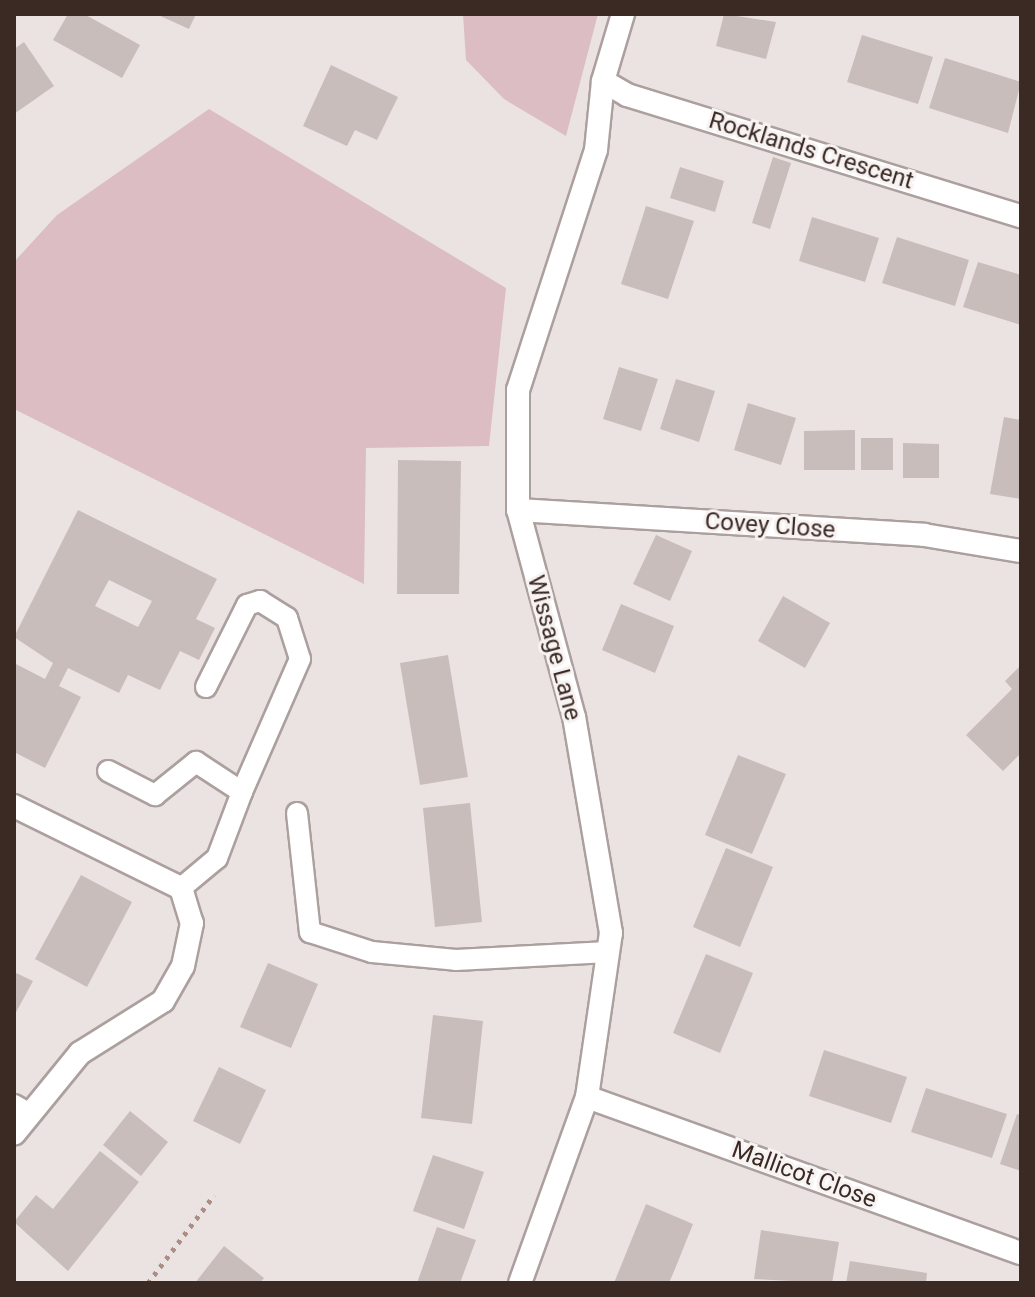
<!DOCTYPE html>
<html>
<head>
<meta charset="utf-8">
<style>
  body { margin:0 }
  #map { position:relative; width:1035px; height:1297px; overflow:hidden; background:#ebe3e2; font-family:Roboto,sans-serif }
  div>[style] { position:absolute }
  .green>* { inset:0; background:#dbbdc3 }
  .building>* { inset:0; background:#c9bdbb }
  .path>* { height:5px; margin-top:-2.5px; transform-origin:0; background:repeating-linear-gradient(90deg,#ac8e85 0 4px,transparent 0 10px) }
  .roads { filter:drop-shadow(2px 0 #aca09e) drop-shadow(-2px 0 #aca09e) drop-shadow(0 2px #aca09e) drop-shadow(0 -2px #aca09e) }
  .service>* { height:20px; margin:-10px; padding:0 10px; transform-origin:10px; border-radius:10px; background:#fff }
  .minor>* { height:22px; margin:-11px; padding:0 11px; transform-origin:11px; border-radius:11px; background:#fff }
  span { translate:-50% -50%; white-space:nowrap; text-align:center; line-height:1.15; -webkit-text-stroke:6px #f8f3f3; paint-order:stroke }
  .street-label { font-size:24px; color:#3b2a24 }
  .frame { position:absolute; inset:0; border:16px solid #3b2a24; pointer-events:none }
</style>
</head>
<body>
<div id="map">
  <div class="green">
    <div style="clip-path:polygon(463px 14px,598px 14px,566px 136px,504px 99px,466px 60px)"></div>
    <div style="clip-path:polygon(209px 109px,506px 288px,489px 446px,366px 448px,364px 584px,14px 409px,14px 262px,57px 215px)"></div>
  </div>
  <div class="building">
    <div style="clip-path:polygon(68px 14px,84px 14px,140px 45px,122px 78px,53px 40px)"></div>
    <div style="clip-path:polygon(156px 14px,196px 14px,189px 29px)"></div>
    <div style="clip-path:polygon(724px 14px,776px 22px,766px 59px,716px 46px)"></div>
    <div style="clip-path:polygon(862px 35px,933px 57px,918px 104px,847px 82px)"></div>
    <div style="clip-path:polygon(24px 42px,54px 86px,14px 114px,14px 49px)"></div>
    <div style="clip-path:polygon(945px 58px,1021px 82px,1008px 133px,929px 108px)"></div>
    <div style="clip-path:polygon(331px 65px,398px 97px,377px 140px,355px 130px,347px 146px,303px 126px)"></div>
    <div style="clip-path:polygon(773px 157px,791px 163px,770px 229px,752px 223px)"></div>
    <div style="clip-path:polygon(680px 167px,724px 181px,715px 212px,670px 198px)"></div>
    <div style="clip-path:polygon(646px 206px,694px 221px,668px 299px,621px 284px)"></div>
    <div style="clip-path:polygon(812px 217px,879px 238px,865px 282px,799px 261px)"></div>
    <div style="clip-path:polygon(897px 237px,969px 260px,955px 306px,882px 283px)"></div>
    <div style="clip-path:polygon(978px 262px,1021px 275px,1021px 325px,963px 307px)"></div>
    <div style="clip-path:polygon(619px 367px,658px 379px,641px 431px,603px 419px)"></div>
    <div style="clip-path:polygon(676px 379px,715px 391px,699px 442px,660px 429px)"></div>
    <div style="clip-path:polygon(748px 403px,796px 418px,781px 465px,734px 450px)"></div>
    <div style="clip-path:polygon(1004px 417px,1021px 420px,1021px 499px,990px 494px)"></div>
    <div style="clip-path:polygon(855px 430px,855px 470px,804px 470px,804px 431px)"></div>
    <div style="clip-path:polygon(861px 438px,893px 438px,893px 470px,861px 470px)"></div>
    <div style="clip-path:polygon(903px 443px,939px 444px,939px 478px,903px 478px)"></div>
    <div style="clip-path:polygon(398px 460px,461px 461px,459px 594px,397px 594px)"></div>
    <div style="clip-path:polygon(evenodd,78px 510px,217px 579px,196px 619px,215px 628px,199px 660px,180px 651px,160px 690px,128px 675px,119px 693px,68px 668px,59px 686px,81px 697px,45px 768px,14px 752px,14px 663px,45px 679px,53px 663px,14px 637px,78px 510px,109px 580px,152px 601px,138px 627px,95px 606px,109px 580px)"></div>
    <div style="clip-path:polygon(656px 535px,692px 551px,670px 601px,633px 584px)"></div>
    <div style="clip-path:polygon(783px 596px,830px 623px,805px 668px,758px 641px)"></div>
    <div style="clip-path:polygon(621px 604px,674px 626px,655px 673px,602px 650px)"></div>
    <div style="clip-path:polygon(448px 655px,468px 777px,420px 785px,400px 663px)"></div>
    <div style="clip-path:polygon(1021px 665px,1021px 753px,1003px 771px,966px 735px,1012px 689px,1005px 681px)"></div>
    <div style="clip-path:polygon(738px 755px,786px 774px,752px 854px,705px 835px)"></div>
    <div style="clip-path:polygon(470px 803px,482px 922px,435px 927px,423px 808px)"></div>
    <div style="clip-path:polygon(726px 848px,773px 867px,740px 947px,693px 927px)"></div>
    <div style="clip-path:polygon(81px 875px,132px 902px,87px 987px,35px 959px)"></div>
    <div style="clip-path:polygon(706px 954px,753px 973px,720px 1053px,673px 1033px)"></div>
    <div style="clip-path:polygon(268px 963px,318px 984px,291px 1048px,240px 1027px)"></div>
    <div style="clip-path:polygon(14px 972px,33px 981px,14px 1016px)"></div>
    <div style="clip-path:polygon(433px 1015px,483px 1021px,472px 1124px,421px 1118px)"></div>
    <div style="clip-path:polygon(824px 1050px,907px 1077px,891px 1123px,809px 1096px)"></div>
    <div style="clip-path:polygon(219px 1067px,266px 1090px,240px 1144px,193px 1121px)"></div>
    <div style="clip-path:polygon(926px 1088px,1007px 1114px,992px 1158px,911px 1132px)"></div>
    <div style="clip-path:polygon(130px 1111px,168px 1142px,141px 1176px,103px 1145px)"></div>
    <div style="clip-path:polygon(1017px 1114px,1021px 1115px,1021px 1171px,1000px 1164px)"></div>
    <div style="clip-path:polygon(100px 1151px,139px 1182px,68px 1271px,14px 1222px,36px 1195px,53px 1209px)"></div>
    <div style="clip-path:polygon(433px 1155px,484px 1172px,464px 1229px,413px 1211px)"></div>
    <div style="clip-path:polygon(646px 1204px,693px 1224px,677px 1264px,669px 1283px,614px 1283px)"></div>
    <div style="clip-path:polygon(437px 1227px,476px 1240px,460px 1283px,417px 1283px)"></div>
    <div style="clip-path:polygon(761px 1230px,839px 1242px,832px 1283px,754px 1279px)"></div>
    <div style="clip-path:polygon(224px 1246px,264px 1278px,260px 1283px,195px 1283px)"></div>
    <div style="clip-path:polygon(850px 1261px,927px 1273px,926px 1283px,846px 1283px)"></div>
  </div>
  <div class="path">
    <div style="left:148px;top:1283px;width:110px;rotate:-53.1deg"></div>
  </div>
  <div class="roads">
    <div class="service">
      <div style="left:206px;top:687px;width:92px;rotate:-63.4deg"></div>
      <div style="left:247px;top:605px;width:14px;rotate:-17deg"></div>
      <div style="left:260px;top:601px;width:32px;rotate:32deg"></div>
      <div style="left:287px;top:618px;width:43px;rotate:72.4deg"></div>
      <div style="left:300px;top:659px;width:145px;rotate:113.6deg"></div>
      <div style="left:108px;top:771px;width:53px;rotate:27.1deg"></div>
      <div style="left:155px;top:795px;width:53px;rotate:-38.8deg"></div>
      <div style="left:196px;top:762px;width:55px;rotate:33.1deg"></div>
      <div style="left:242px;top:792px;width:71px;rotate:110.7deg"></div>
      <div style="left:217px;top:858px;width:47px;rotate:140.2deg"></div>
      <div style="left:297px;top:813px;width:120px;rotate:83.8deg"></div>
      <div style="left:310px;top:932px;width:65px;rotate:17.9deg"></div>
      <div style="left:372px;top:952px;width:84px;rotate:5.4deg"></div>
      <div style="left:456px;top:960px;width:152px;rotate:-3deg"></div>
      <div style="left:14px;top:1105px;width:16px;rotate:30deg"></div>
    </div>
    <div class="minor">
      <div style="left:603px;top:81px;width:28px;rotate:30deg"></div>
      <div style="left:627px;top:95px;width:412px;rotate:17.1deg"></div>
      <div style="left:518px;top:510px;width:407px;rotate:3.5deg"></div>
      <div style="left:924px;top:535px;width:98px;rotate:9.4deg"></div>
      <div style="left:14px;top:806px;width:186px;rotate:26.2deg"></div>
      <div style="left:181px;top:888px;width:37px;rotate:73deg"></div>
      <div style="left:192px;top:923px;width:44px;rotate:101.8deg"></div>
      <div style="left:183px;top:966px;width:40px;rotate:119.7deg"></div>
      <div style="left:163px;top:1001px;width:98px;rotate:147.9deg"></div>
      <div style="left:80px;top:1053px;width:104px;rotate:129.2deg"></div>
      <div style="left:587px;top:1097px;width:461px;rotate:19.8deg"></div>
      <div style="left:520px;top:1283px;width:198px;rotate:-70.2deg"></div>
      <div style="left:587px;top:1097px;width:166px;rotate:-81.7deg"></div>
      <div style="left:611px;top:933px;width:219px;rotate:-99.7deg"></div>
      <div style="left:574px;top:717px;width:214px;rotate:-105.1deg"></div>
      <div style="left:518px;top:510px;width:120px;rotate:-90deg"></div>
      <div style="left:518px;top:390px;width:252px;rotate:-72deg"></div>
      <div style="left:596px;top:150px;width:69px;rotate:-84.2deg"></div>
      <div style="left:603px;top:81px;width:70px;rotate:-73.4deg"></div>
    </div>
  </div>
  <div class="street-label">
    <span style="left:811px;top:151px;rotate:17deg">Rocklands Crescent</span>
    <span style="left:770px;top:526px;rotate:4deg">Covey Close</span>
    <span style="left:554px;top:648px;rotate:75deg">Wissage Lane</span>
    <span style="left:804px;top:1175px;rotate:20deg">Mallicot Close</span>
  </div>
  <div class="frame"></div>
</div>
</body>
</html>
